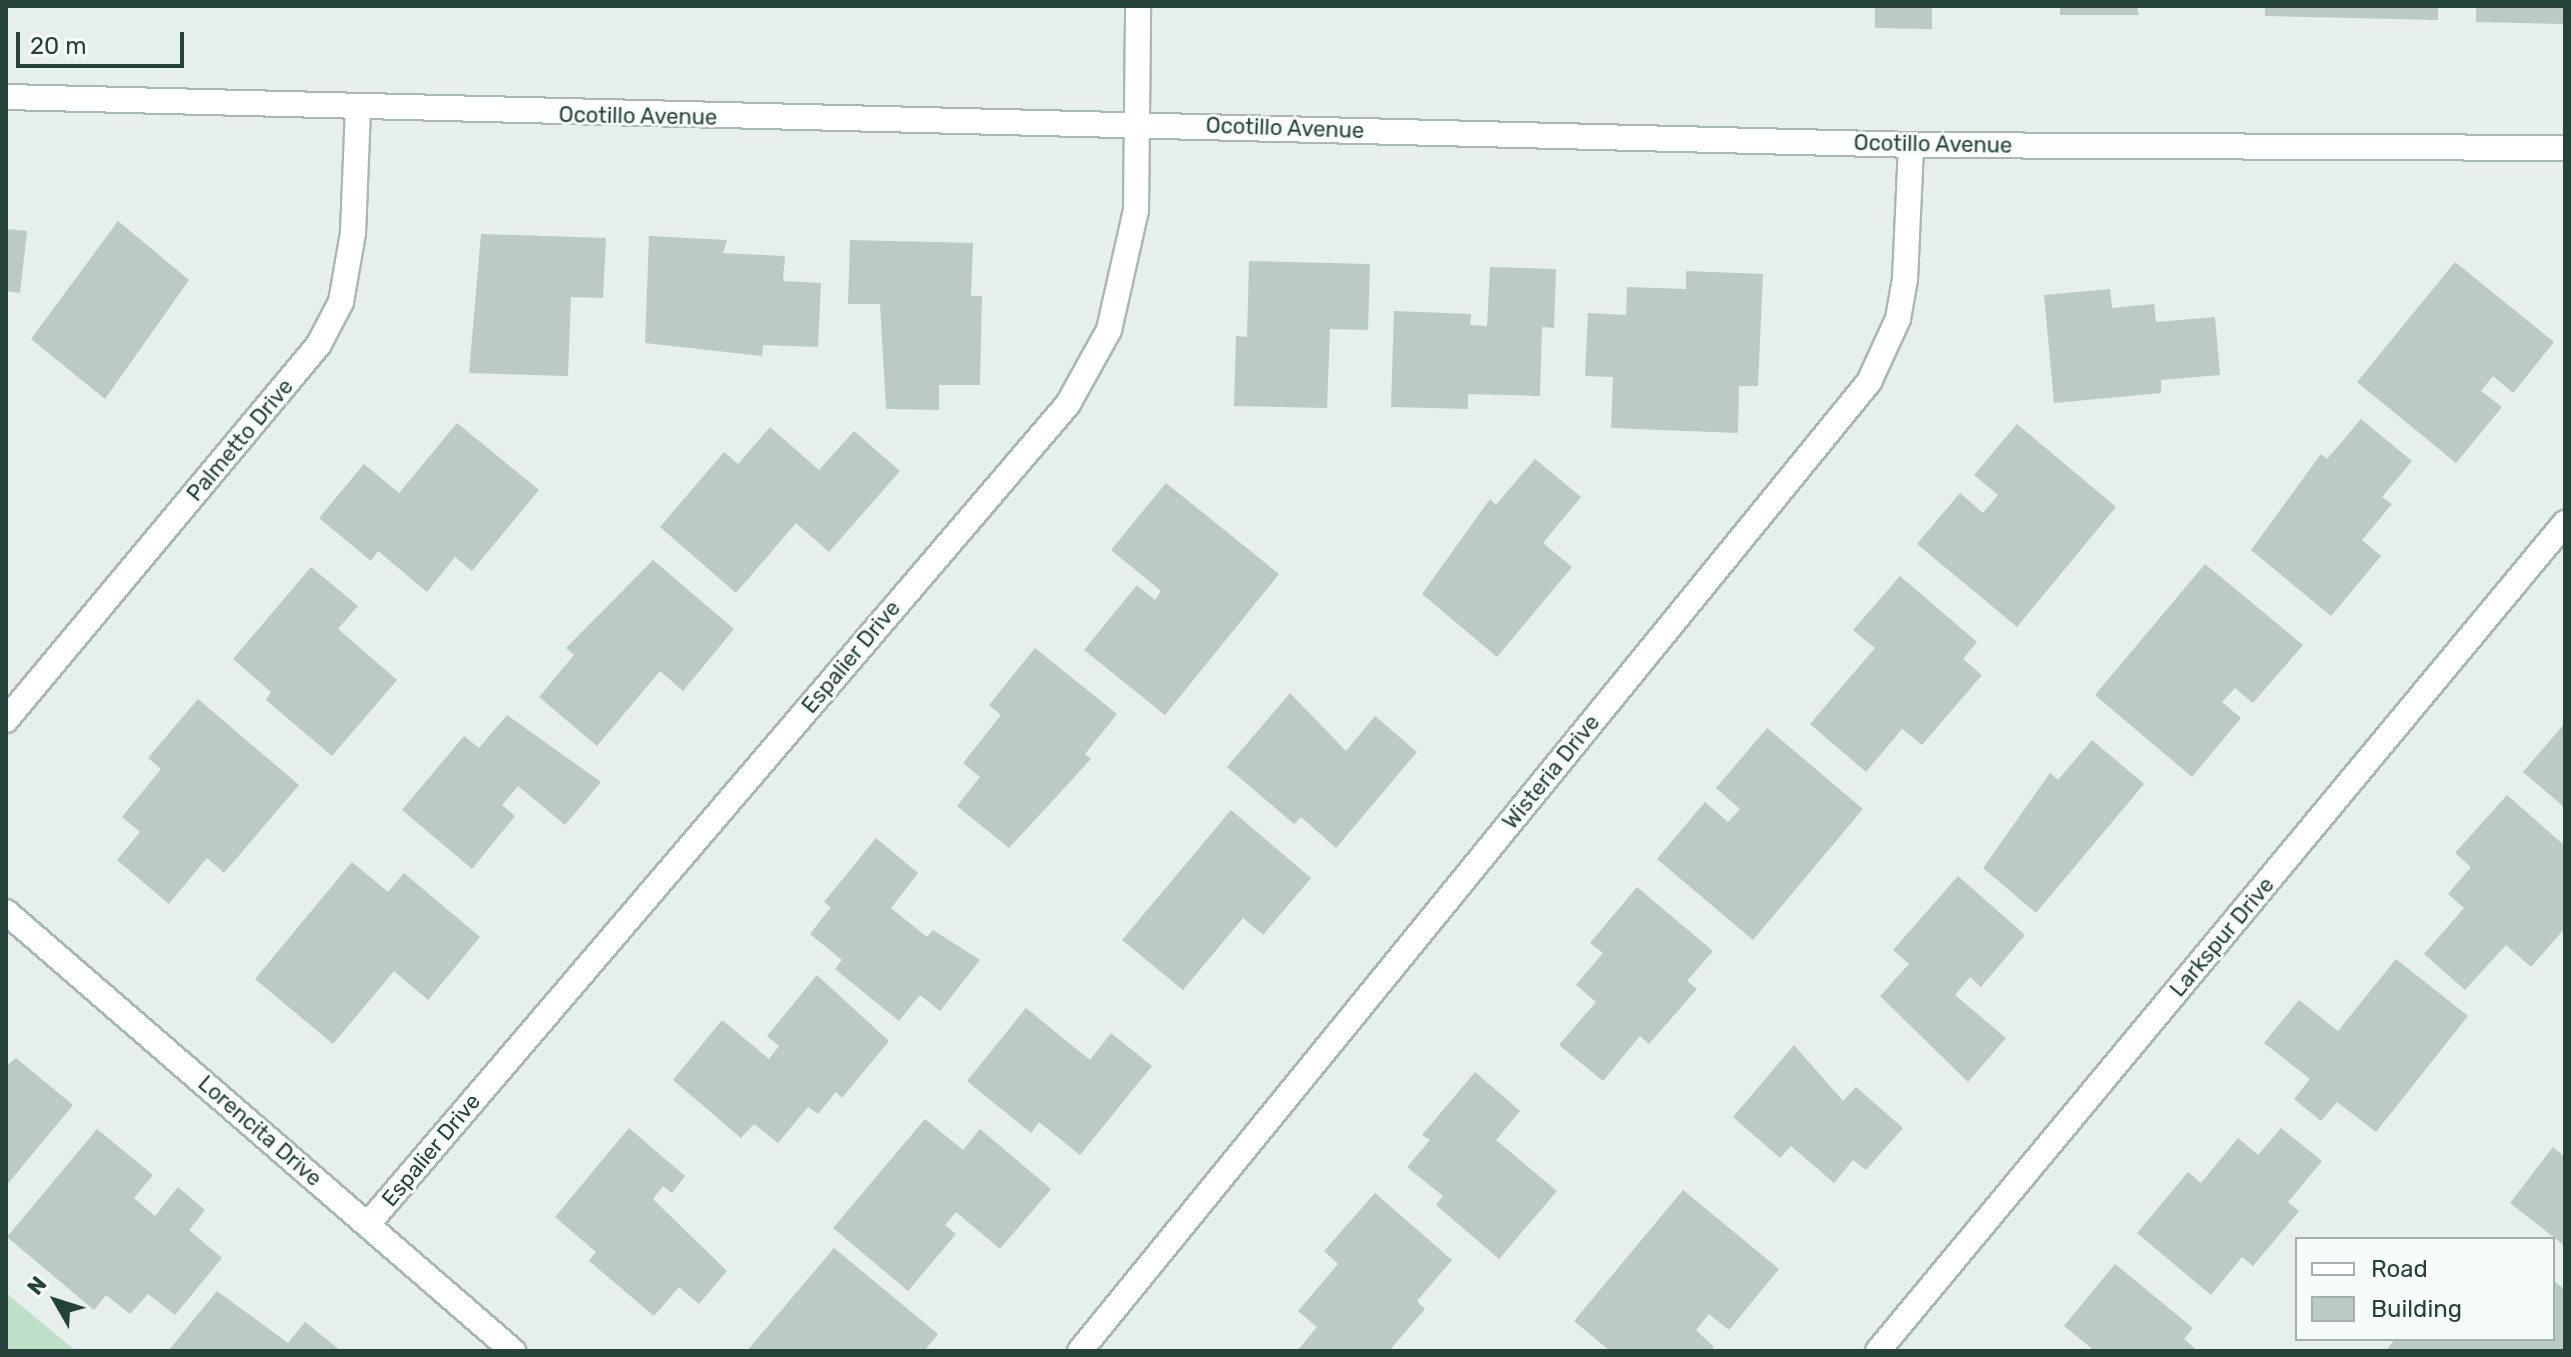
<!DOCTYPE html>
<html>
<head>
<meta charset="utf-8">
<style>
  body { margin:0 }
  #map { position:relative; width:2571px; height:1357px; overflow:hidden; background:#e6efeb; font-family:Rubik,sans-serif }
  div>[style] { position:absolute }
  .green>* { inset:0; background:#bfe0c8 }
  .building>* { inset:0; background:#bbcac4 }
  .roads { filter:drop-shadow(2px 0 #a8b8b2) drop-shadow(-2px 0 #a8b8b2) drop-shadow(0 2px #a8b8b2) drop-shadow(0 -2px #a8b8b2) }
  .street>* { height:24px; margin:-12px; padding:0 12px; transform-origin:12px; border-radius:12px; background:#fff }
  span { translate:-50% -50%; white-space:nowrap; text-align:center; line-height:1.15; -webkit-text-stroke:6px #f7fbf9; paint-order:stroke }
  .street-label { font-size:22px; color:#24423a }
  .frame { position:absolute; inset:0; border:8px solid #24423a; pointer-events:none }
  .legend { position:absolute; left:2295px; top:1237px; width:260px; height:104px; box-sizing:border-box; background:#f7fbf9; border:2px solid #a3b1ad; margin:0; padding:10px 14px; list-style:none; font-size:24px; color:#24423a }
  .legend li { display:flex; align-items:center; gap:16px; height:40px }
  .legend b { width:40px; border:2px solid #a3b1ad }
  .north { position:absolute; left:16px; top:1261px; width:80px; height:80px; -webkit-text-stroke:6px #f7fbf9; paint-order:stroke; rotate:309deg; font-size:22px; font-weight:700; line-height:32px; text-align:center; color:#24423a }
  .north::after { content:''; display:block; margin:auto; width:28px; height:36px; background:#24423a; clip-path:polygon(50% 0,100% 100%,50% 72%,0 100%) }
  .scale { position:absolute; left:16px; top:32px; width:168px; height:36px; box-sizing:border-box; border:4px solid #24423a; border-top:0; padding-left:10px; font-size:24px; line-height:28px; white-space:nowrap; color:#24423a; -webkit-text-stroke:6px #f7fbf9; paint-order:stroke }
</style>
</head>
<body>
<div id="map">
  <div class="green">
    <div style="clip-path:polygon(6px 1293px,76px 1351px,6px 1351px)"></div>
  </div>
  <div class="building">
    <div style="clip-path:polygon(1875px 6px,1932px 6px,1932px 29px,1875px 28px)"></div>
    <div style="clip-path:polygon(2060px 6px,2137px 6px,2139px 15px,2060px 15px)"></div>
    <div style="clip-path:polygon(2265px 6px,2438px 6px,2438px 20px,2265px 16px)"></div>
    <div style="clip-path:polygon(2476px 6px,2565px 6px,2565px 24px,2476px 22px)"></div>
    <div style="clip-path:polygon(118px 221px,189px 280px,105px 399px,31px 339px)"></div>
    <div style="clip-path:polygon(6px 229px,27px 231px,20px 293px,6px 291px)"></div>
    <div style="clip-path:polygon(481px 234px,606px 238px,603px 298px,571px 297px,568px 376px,469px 373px)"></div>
    <div style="clip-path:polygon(649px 236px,727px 240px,723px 253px,785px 256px,783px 281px,821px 283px,818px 347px,763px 345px,762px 356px,645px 343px)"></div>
    <div style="clip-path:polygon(850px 240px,973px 243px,971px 296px,982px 296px,980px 385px,939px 385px,939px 410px,886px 409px,880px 304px,848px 304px)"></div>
    <div style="clip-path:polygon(1249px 261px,1370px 264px,1368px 330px,1330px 329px,1327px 408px,1234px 406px,1236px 336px,1247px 337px)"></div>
    <div style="clip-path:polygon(2455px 262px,2554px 342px,2513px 393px,2493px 376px,2481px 391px,2502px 407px,2456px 463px,2357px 382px)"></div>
    <div style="clip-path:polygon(1490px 267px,1556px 269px,1554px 328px,1542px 327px,1540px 396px,1468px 394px,1468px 409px,1391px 407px,1394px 311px,1471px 314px,1470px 325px,1487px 326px)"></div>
    <div style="clip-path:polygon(1686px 271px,1763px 274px,1758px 386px,1739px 386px,1738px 433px,1611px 428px,1613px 377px,1585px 376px,1588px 313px,1626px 315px,1627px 287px,1686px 289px)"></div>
    <div style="clip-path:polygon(2110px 289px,2112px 308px,2154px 304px,2156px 322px,2215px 317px,2220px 375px,2161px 380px,2161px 393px,2054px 403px,2044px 295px)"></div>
    <div style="clip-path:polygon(2361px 419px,2412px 461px,2382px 497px,2392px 504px,2362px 540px,2381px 556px,2331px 616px,2251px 550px,2321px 454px,2327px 459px)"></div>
    <div style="clip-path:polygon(457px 423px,539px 490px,472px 571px,455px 557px,427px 592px,378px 551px,371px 561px,319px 518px,364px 464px,399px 493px)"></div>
    <div style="clip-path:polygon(2017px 424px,2116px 507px,2017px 627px,1917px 544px,1960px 493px,1983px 513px,1998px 495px,1974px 475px)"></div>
    <div style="clip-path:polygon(770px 427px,819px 470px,854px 431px,900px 471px,829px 552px,796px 523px,736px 593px,660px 527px,724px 452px,738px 464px)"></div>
    <div style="clip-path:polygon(1535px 459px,1581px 497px,1543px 543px,1572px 567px,1497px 657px,1422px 594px,1490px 499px,1496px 505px)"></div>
    <div style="clip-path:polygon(1166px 483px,1279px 574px,1165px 715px,1084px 650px,1137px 585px,1155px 600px,1161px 591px,1111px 550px)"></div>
    <div style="clip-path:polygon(653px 560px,734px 629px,683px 691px,660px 671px,597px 746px,539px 697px,574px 655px,566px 648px)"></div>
    <div style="clip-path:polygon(2205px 564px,2303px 645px,2253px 703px,2235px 688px,2222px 702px,2241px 718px,2192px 777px,2095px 695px)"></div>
    <div style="clip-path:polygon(311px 567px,358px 606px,338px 629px,397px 680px,332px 756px,266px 700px,271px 692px,233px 659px)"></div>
    <div style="clip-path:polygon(1900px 576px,1977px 642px,1963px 659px,1982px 675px,1922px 745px,1902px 729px,1866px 772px,1810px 724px,1875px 648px,1853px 630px)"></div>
    <div style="clip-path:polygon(1035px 648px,1117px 714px,1085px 754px,1091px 759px,1009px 848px,957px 806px,980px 777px,963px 763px,1001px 715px,989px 705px)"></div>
    <div style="clip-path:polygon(1290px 693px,1346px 751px,1375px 716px,1417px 752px,1336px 848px,1301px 817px,1294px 824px,1227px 767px)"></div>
    <div style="clip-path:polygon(198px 699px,299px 785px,224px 873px,207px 858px,169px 904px,117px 860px,140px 832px,122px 817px,161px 769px,148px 758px)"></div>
    <div style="clip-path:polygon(507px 715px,601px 782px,565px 825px,518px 786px,502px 805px,515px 816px,472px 869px,402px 810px,464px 736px,479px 748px)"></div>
    <div style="clip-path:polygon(2565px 723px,2565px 808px,2523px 772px)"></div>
    <div style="clip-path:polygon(1767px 728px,1863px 809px,1753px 940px,1657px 859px,1705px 802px,1728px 822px,1740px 809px,1716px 788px)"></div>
    <div style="clip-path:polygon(2092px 740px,2144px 784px,2036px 913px,1983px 868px,2050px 773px,2058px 780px)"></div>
    <div style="clip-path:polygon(2507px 795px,2565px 846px,2565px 928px,2531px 967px,2506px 945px,2465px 990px,2424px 954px,2464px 908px,2448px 894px,2471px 867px,2455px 853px)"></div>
    <div style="clip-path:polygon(1231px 810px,1311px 878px,1263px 935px,1243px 918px,1183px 990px,1122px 940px)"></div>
    <div style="clip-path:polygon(876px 838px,918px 873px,891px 908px,927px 937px,933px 930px,980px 960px,940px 1011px,920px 995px,899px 1021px,835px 969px,842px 960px,810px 934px,831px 907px,824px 902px)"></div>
    <div style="clip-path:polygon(352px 862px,388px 892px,404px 873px,480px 937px,428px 1000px,394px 971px,333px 1044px,255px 979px)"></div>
    <div style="clip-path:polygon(1958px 876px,2025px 935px,1981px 987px,1970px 977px,1955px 995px,2006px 1038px,1968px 1082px,1880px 996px,1909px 964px,1893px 950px)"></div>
    <div style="clip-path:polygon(1637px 887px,1713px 951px,1687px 981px,1697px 989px,1649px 1044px,1640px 1036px,1603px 1081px,1559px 1045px,1596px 1002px,1576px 985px,1603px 953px,1590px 943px)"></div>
    <div style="clip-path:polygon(2396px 959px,2468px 1016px,2376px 1132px,2337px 1102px,2321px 1121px,2294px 1099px,2310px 1079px,2264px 1043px,2299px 1000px,2338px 1031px)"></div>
    <div style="clip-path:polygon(817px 975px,889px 1041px,842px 1098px,836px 1092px,818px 1114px,808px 1107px,778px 1143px,754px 1124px,741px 1138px,673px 1080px,722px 1020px,769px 1059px,779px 1046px,767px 1036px)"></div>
    <div style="clip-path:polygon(1026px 1008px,1090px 1060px,1111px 1033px,1152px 1066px,1080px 1155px,1039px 1122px,1031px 1133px,967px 1081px)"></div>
    <div style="clip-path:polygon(1794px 1045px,1843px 1101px,1856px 1087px,1903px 1128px,1866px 1170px,1853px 1160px,1834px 1183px,1791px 1146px,1780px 1158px,1733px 1117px)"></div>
    <div style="clip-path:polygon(16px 1058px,73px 1105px,6px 1186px,6px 1066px)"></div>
    <div style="clip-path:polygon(1475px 1072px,1520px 1111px,1496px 1140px,1557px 1191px,1499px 1259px,1436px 1205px,1443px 1196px,1407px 1167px,1430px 1140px,1422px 1135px)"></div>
    <div style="clip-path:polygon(925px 1119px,963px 1150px,980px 1129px,1051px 1189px,1000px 1249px,956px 1212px,945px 1225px,956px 1234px,908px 1291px,833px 1228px)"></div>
    <div style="clip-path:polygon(629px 1128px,685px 1176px,672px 1193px,663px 1186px,653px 1199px,727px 1271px,699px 1304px,679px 1287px,654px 1316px,589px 1261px,596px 1252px,555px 1217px)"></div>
    <div style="clip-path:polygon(2281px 1128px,2322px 1161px,2288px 1202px,2299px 1211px,2253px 1266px,2242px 1257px,2211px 1295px,2137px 1233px,2188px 1172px,2201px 1183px,2238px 1138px,2258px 1155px)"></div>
    <div style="clip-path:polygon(97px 1129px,153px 1175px,134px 1198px,155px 1216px,178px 1187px,205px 1210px,189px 1230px,222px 1258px,175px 1315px,148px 1294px,130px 1314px,106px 1295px,94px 1310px,7px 1237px)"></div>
    <div style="clip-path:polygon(2553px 1147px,2565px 1157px,2565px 1246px,2510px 1203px)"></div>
    <div style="clip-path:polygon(1683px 1190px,1779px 1269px,1729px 1330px,1709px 1314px,1696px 1330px,1714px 1347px,1711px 1351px,1610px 1351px,1574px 1321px)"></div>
    <div style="clip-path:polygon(1375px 1193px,1452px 1260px,1417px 1301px,1425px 1309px,1389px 1351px,1297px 1351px,1317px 1327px,1298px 1311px,1338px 1264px,1324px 1251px)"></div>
    <div style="clip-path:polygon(834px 1248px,938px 1334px,924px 1351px,747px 1351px)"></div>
    <div style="clip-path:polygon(2115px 1264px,2193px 1328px,2184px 1339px,2198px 1351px,2095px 1351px,2064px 1326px)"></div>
    <div style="clip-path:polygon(2553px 1280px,2565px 1290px,2565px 1351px,2386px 1351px,2395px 1339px,2553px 1339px)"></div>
    <div style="clip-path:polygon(217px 1291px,288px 1343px,305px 1322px,341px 1351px,168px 1351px)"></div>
  </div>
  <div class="roads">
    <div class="street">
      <div style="left:6px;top:97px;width:1906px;rotate:1.44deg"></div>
      <div style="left:1911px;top:145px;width:654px;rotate:0.26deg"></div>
      <div style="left:6px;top:720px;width:489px;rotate:-50.2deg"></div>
      <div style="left:319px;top:344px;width:47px;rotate:-62.4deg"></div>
      <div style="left:341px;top:302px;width:70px;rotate:-80.1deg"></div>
      <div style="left:353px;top:233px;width:122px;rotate:-87.7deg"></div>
      <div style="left:6px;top:912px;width:671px;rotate:40.89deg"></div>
      <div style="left:368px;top:1224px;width:1078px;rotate:-49.51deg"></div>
      <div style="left:1068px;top:404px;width:85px;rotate:-61deg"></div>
      <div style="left:1109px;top:330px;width:123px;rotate:-77.3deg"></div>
      <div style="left:1136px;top:210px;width:204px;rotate:-89.4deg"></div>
      <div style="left:1080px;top:1351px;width:1250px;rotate:-50.85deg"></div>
      <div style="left:1869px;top:382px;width:69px;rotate:-65.3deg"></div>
      <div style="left:1898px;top:319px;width:41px;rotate:-80.1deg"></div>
      <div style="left:1905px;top:279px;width:134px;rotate:-87.4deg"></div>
      <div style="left:1878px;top:1351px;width:1076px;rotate:-50.32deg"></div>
    </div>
  </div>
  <div class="street-label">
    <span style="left:638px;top:116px;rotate:1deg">Ocotillo Avenue</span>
    <span style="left:1285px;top:128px;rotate:2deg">Ocotillo Avenue</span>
    <span style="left:1933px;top:144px;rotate:1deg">Ocotillo Avenue</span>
    <span style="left:240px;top:440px;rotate:-50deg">Palmetto Drive</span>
    <span style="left:851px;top:657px;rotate:-50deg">Espalier Drive</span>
    <span style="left:1551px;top:772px;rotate:-51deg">Wisteria Drive</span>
    <span style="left:2222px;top:937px;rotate:-50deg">Larkspur Drive</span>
    <span style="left:260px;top:1131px;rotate:41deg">Lorencita Drive</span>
    <span style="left:431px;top:1150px;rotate:-50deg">Espalier Drive</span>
  </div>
  <div class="frame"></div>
  <ul class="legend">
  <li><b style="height:10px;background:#fff"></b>Road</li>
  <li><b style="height:22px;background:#bbcac4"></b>Building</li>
  </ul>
  <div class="north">N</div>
  <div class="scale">20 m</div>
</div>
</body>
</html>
